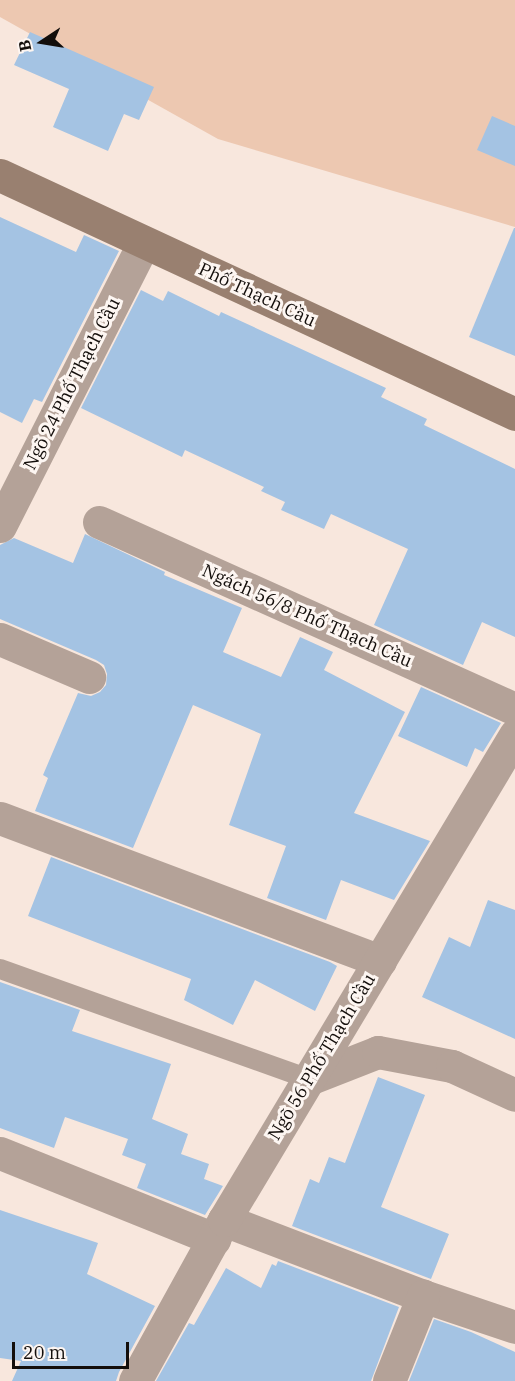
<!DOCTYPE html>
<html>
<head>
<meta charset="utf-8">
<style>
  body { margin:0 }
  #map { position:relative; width:515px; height:1381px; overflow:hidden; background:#f8e7dd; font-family:"IBM Plex Serif",serif }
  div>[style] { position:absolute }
  .green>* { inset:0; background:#edc8b1 }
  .building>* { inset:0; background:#a4c3e3 }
  .lane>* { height:20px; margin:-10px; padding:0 10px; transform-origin:10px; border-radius:10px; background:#b4a298 }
  .street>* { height:33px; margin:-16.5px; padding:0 16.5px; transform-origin:16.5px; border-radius:16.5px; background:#b4a298 }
  .secondary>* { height:33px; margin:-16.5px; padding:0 16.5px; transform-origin:16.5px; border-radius:16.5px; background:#998070 }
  span { translate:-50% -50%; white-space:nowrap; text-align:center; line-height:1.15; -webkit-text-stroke:6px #fdf6f2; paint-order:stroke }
  .street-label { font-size:18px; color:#130e0b }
  .north { position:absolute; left:12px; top:12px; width:60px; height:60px; -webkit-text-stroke:4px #fdf6f2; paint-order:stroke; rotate:258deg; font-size:16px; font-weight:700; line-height:24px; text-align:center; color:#130e0b }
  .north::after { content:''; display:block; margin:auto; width:21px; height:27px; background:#130e0b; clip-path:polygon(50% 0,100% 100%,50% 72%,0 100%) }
  .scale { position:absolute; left:12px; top:1342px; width:117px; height:27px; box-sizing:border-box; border:3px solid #130e0b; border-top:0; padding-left:8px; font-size:18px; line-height:21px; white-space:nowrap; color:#130e0b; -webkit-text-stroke:4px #fdf6f2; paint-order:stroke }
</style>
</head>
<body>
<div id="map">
  <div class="green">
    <div style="clip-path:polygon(0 0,515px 0,515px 227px,218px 139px,0 17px)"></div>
  </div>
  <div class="building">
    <div style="clip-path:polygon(30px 32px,154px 87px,139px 120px,124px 114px,108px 151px,53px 127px,69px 89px,14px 65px)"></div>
    <div style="clip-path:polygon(492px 116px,515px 126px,515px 166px,477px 150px)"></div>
    <div style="clip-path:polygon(0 217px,76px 252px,84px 235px,119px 251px,42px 402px,34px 399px,22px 423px,0 412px)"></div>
    <div style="clip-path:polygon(514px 228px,515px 228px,515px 356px,469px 337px)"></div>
    <div style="clip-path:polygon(141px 290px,163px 301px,168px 291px,219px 316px,221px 312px,386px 388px,381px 397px,427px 419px,424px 425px,515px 469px,515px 637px,482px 622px,463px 665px,374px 625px,408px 549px,331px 514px,324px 529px,281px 510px,285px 502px,261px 491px,264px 487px,185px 450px,182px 457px,81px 408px)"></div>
    <div style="clip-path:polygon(85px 534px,165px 572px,164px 575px,242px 608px,223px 652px,281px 677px,300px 637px,333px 652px,324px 670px,405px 712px,354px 813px,430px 841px,394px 900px,341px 880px,326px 920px,267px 898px,286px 846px,229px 825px,261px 734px,193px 705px,133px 848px,35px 811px,48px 778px,43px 775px,78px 693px,91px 696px,100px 692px,106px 685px,107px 674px,104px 665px,96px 660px,0 619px,0 545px,14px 538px,73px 563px)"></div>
    <div style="clip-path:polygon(421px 687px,501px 723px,483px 752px,475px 748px,467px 767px,398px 736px)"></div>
    <div style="clip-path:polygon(51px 857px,330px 962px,337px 966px,315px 1011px,255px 980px,233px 1025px,184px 1000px,191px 979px,28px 916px)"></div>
    <div style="clip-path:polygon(488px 900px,515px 910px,515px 1039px,422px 997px,449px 937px,470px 947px)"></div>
    <div style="clip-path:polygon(0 982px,80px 1010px,72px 1031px,171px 1064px,152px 1119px,188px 1134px,181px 1154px,209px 1164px,204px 1179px,223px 1186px,205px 1215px,137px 1188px,146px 1164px,122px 1155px,128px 1139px,65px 1117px,54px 1148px,0 1128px)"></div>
    <div style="clip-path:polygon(378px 1077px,425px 1095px,381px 1207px,449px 1234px,431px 1279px,292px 1226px,310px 1179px,319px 1183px,329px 1157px,345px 1163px)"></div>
    <div style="clip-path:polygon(0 1210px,98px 1243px,87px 1274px,155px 1306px,119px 1372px,116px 1381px,12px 1381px,21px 1361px,0 1358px)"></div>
    <div style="clip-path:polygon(278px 1261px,399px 1307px,371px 1381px,156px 1381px,189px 1323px,194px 1325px,226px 1268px,261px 1288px,272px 1264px,276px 1266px)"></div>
    <div style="clip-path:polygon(434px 1319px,471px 1332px,515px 1352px,515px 1381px,409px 1381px)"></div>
  </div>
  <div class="lane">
    <div style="left:0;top:969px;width:328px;rotate:19.6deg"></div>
  </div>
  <div class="street">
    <div style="left:99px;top:522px;width:456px;rotate:24.2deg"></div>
    <div style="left:0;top:526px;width:318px;rotate:-63.1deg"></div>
    <div style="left:0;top:639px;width:97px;rotate:23.1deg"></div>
    <div style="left:0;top:818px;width:406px;rotate:20.6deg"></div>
    <div style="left:309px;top:1079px;width:74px;rotate:-21.4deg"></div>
    <div style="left:378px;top:1052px;width:75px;rotate:10.7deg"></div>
    <div style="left:452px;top:1066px;width:69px;rotate:24.7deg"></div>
    <div style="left:0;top:1153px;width:231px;rotate:21.9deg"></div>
    <div style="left:224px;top:1220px;width:213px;rotate:20.9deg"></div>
    <div style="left:423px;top:1296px;width:97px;rotate:18.6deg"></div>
    <div style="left:135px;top:1381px;width:184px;rotate:-61.1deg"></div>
    <div style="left:224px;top:1220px;width:566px;rotate:-59.04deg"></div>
    <div style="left:389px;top:1381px;width:92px;rotate:-68.2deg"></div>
  </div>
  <div class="secondary">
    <div style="left:0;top:175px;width:568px;rotate:24.89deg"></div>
  </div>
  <div class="street-label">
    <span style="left:257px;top:295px;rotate:25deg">Phố Thạch Cầu</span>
    <span style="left:72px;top:384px;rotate:-63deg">Ngõ 24 Phố Thạch Cầu</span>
    <span style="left:307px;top:616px;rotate:24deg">Ngách 56/8 Phố Thạch Cầu</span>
    <span style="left:322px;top:1057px;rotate:-59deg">Ngõ 56 Phố Thạch Cầu</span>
  </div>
  <div class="north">B</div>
  <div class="scale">20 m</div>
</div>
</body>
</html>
